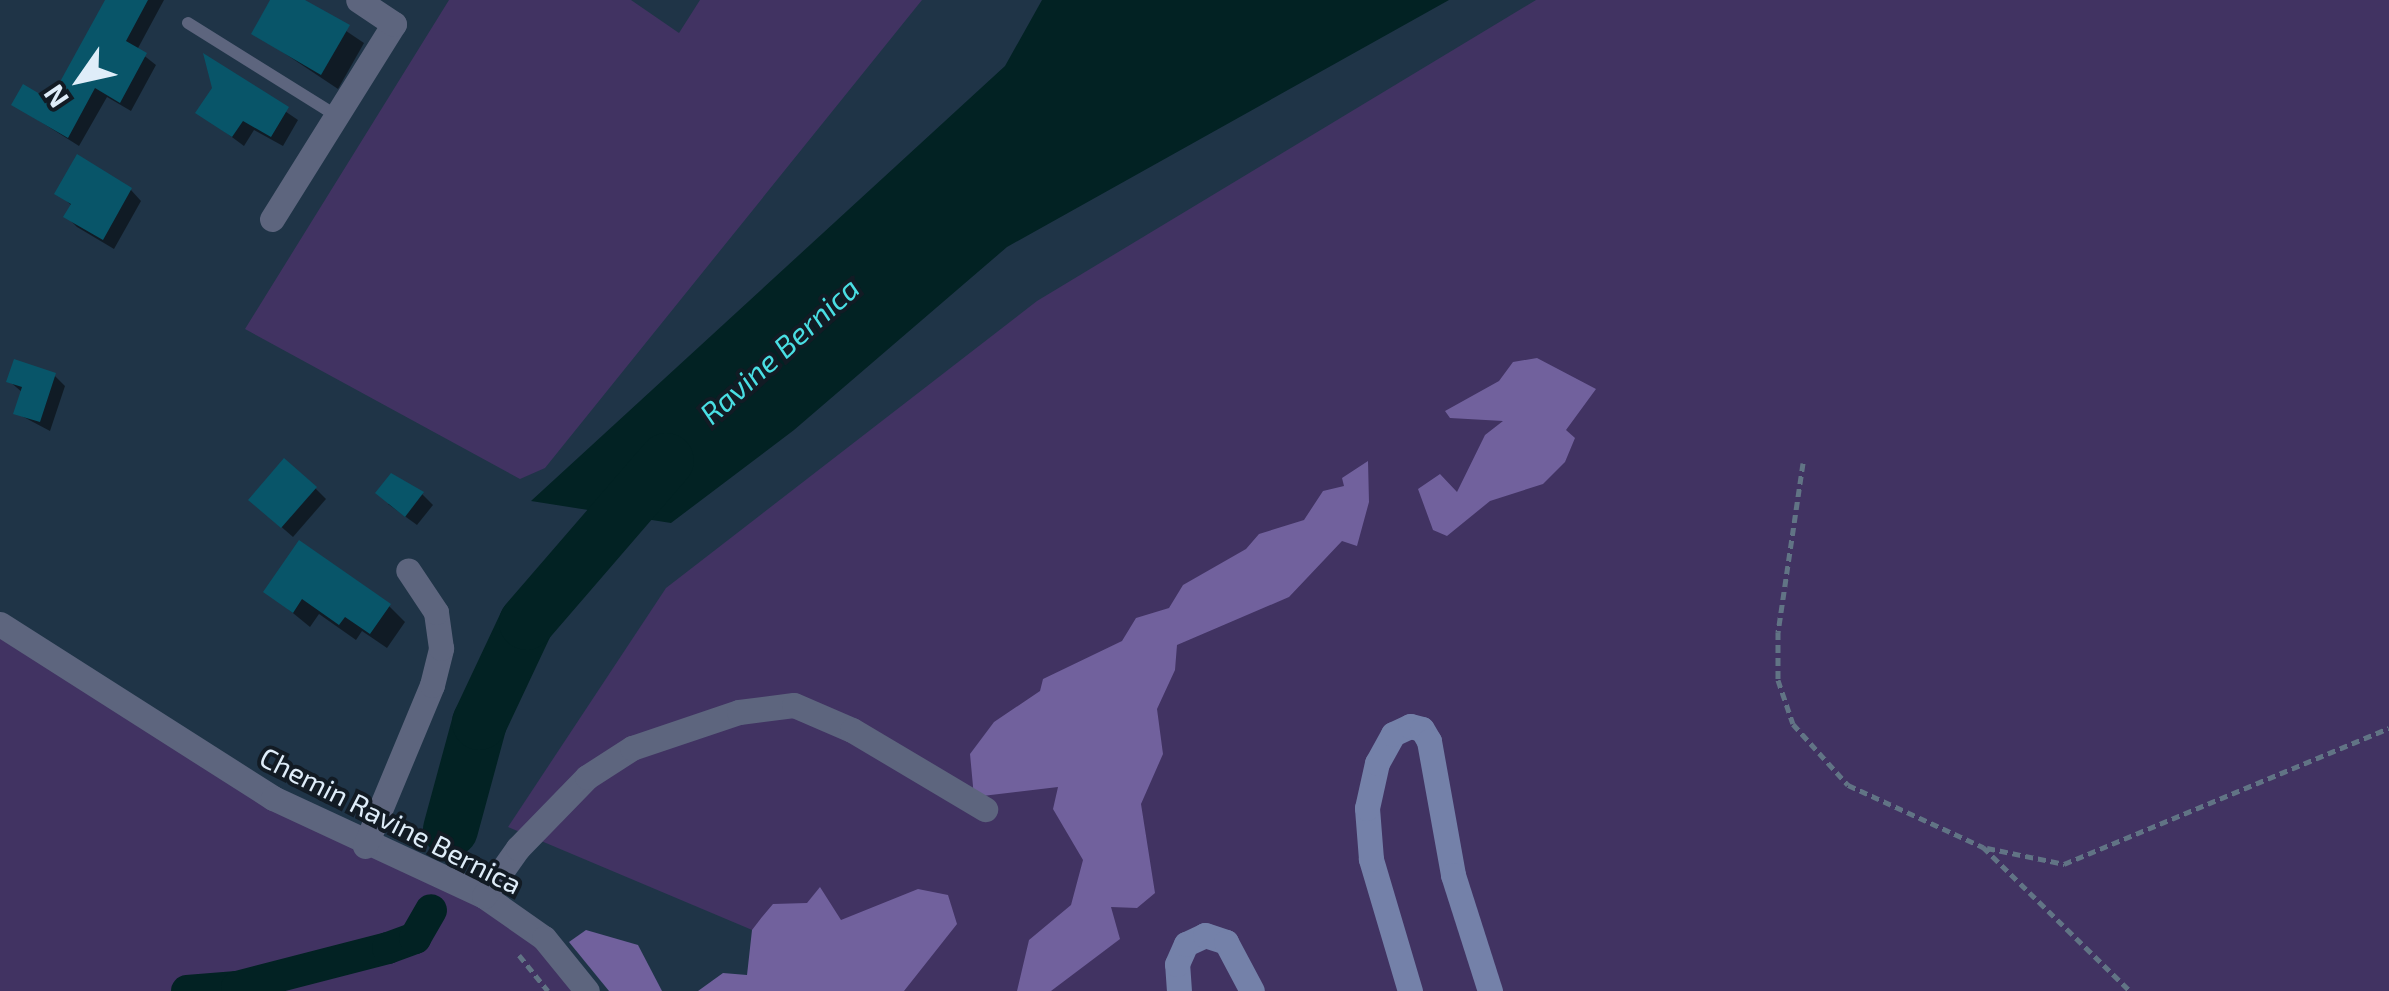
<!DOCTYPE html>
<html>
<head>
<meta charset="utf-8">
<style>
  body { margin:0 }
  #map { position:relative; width:2389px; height:991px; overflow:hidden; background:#1f3447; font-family:"Exo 2",sans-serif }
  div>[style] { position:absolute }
  .green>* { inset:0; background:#413362 }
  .forest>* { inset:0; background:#71619d }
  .water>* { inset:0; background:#022223 }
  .shadow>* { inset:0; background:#0007 }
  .canal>* { height:32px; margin:-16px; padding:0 16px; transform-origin:16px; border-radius:16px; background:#022223 }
  .river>* { height:55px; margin:-27.5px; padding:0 27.5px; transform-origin:27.5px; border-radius:27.5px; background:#022223 }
  .building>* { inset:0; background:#085569 }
  .path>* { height:5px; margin-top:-2.5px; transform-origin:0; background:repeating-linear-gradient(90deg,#617485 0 8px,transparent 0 13px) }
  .service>* { height:12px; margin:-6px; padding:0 6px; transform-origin:6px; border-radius:6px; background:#5d657e }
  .minor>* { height:25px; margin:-12.5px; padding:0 12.5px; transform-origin:12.5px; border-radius:12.5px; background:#5d657e }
  .secondary>* { height:25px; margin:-12.5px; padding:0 12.5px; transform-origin:12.5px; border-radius:12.5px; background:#7481a9 }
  span { translate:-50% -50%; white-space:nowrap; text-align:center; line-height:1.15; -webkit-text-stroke:8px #121b24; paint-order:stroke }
  .street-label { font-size:28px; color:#dfedf9 }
  .water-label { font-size:30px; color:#49dee3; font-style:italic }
  .north { position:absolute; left:30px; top:30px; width:100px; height:100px; -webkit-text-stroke:8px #121b24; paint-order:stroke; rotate:236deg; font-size:28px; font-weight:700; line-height:40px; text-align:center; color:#dfedf9 }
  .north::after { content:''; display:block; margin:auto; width:35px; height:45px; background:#dfedf9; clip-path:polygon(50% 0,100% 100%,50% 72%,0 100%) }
</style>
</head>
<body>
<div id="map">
  <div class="green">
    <div style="clip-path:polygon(449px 0,631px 0,679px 33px,700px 0,922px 0,545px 468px,520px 479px,245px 329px)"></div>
    <div style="clip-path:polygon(1536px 0,2389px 0,2389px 991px,897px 991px,508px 827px,666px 588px,1037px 301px)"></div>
    <div style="clip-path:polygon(0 624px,179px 741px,484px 896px,583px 991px,0 991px)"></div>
  </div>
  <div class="forest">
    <div style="clip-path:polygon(1537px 358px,1596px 389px,1566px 430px,1575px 438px,1565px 462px,1543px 484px,1490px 501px,1447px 536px,1433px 530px,1418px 489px,1440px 474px,1457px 492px,1485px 435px,1503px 421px,1450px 418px,1445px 411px,1499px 381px,1513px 362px)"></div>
    <div style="clip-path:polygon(1368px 461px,1369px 502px,1357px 546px,1342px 541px,1289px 597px,1177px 645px,1175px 670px,1157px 709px,1163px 754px,1141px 804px,1155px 893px,1137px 908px,1111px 907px,1120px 939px,1051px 991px,1017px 991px,1029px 940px,1071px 905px,1083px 860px,1053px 809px,1058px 787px,974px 797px,970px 754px,994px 722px,1040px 691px,1043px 679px,1122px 641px,1136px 618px,1169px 608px,1183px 585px,1246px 549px,1259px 534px,1304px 520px,1323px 491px,1344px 486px,1342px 478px)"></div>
    <div style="clip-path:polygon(820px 887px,841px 920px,918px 889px,948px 895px,957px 924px,904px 991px,698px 991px,723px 973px,747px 975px,752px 930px,762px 917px,773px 904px,807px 903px)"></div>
    <div style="clip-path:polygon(586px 930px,638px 945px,662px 991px,609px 991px,569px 942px)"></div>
  </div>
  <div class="water">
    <div style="clip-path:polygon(1042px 0,1449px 0,1007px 247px,794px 430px,671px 523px,531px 501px,1005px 66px)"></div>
  </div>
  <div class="shadow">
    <div style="clip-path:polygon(108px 0,164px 0,137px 50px,156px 65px,131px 111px,107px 97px,79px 146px,14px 105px,51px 104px)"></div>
    <div style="clip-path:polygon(273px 0,300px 0,364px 43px,338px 89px,254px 33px)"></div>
    <div style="clip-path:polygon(207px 58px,298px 120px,283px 146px,254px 130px,244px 146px,198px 112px,215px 88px)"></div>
    <div style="clip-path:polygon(131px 190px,141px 201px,114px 249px,77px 227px,66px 216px,72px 206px,58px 193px)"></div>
    <div style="clip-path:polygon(54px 375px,65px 386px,50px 431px,16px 413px,23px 393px,9px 381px)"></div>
    <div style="clip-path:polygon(315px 488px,326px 499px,293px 537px,262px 510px)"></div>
    <div style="clip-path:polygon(422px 494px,433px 505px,417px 525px,388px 504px)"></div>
    <div style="clip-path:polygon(266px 591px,389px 606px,405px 622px,387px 648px,362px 631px,356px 640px,319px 614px,310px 627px)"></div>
  </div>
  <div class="canal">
    <div style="left:187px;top:991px;width:50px;rotate:-4.6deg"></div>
    <div style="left:237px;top:987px;width:156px;rotate:-14.5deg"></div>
    <div style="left:388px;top:948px;width:29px;rotate:-20deg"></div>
    <div style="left:415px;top:938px;width:32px;rotate:-60deg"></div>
  </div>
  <div class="river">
    <div style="left:450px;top:829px;width:111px;rotate:-74.8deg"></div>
    <div style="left:479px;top:722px;width:110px;rotate:-64.8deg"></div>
    <div style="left:526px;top:622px;width:214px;rotate:-49.2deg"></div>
  </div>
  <div class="building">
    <div style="clip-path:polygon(105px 0,148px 0,126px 41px,147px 53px,120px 103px,95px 88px,68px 138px,11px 105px,23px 84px,50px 100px)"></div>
    <div style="clip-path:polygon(270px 0,305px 0,350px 25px,321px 75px,251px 34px)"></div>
    <div style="clip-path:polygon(203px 53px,289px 107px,271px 137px,243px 121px,232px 137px,195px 113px,212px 88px)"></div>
    <div style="clip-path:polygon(77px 154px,132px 188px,103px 240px,63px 217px,71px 204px,54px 194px)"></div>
    <div style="clip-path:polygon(14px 359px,56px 373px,40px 422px,13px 414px,22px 387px,6px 382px)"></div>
    <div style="clip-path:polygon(284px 458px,317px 487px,281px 528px,248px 500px)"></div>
    <div style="clip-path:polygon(391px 473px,424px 492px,405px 517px,375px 493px)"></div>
    <div style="clip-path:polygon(299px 540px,391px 604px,370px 634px,345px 617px,339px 625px,302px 599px,293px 613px,263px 592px)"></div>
  </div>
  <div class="path">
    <div style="left:1803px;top:463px;width:171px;rotate:98.4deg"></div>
    <div style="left:1778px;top:632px;width:48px;rotate:90deg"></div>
    <div style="left:1778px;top:680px;width:46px;rotate:71.2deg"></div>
    <div style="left:1793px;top:724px;width:82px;rotate:48deg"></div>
    <div style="left:1848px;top:785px;width:149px;rotate:24.7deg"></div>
    <div style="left:1983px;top:847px;width:206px;rotate:44.4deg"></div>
    <div style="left:1987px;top:848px;width:79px;rotate:11.7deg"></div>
    <div style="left:2064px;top:864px;width:352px;rotate:-22.7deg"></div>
    <div style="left:519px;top:955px;width:46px;rotate:51.1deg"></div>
  </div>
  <div class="service">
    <div style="left:188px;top:23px;width:173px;rotate:32deg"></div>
  </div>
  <div class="minor">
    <div style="left:272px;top:219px;width:230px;rotate:-58deg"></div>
    <div style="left:394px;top:24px;width:43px;rotate:-146.3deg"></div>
    <div style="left:0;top:624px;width:324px;rotate:32.5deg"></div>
    <div style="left:273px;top:798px;width:233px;rotate:24.9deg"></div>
    <div style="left:484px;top:896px;width:73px;rotate:35deg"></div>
    <div style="left:544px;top:938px;width:68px;rotate:50.9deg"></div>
    <div style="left:365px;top:846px;width:174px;rotate:-67.4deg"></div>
    <div style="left:432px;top:685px;width:38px;rotate:-76deg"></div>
    <div style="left:441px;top:648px;width:36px;rotate:-98deg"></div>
    <div style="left:436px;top:612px;width:50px;rotate:-123.7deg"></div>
    <div style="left:484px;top:896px;width:59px;rotate:-54.7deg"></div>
    <div style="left:518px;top:848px;width:99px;rotate:-45.8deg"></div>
    <div style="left:587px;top:777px;width:54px;rotate:-32.8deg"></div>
    <div style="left:632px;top:748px;width:113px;rotate:-18.6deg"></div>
    <div style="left:739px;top:712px;width:55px;rotate:-7.3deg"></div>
    <div style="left:794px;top:705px;width:63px;rotate:23.3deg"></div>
    <div style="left:852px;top:730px;width:155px;rotate:30.7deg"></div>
  </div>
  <div class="secondary">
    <div style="left:1179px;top:991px;width:27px;rotate:-94deg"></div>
    <div style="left:1177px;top:964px;width:22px;rotate:-66deg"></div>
    <div style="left:1186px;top:944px;width:21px;rotate:-25deg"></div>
    <div style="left:1205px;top:935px;width:22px;rotate:18deg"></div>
    <div style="left:1226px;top:942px;width:55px;rotate:62deg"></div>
    <div style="left:1410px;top:991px;width:138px;rotate:-106.5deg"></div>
    <div style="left:1371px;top:859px;width:51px;rotate:-94.5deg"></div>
    <div style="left:1367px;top:808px;width:46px;rotate:-77.5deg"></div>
    <div style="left:1377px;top:763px;width:33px;rotate:-61deg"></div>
    <div style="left:1393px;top:734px;width:19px;rotate:-25deg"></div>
    <div style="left:1410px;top:726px;width:12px;rotate:14deg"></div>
    <div style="left:1422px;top:729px;width:14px;rotate:60deg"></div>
    <div style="left:1429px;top:741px;width:136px;rotate:79.8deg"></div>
    <div style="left:1453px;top:875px;width:122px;rotate:72.3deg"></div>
  </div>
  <div class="street-label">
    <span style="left:391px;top:820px;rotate:27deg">Chemin Ravine Bernica</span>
  </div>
  <div class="water-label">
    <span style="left:779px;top:350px;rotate:-42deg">Ravine Bernica</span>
  </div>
  <div class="north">N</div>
</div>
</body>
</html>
